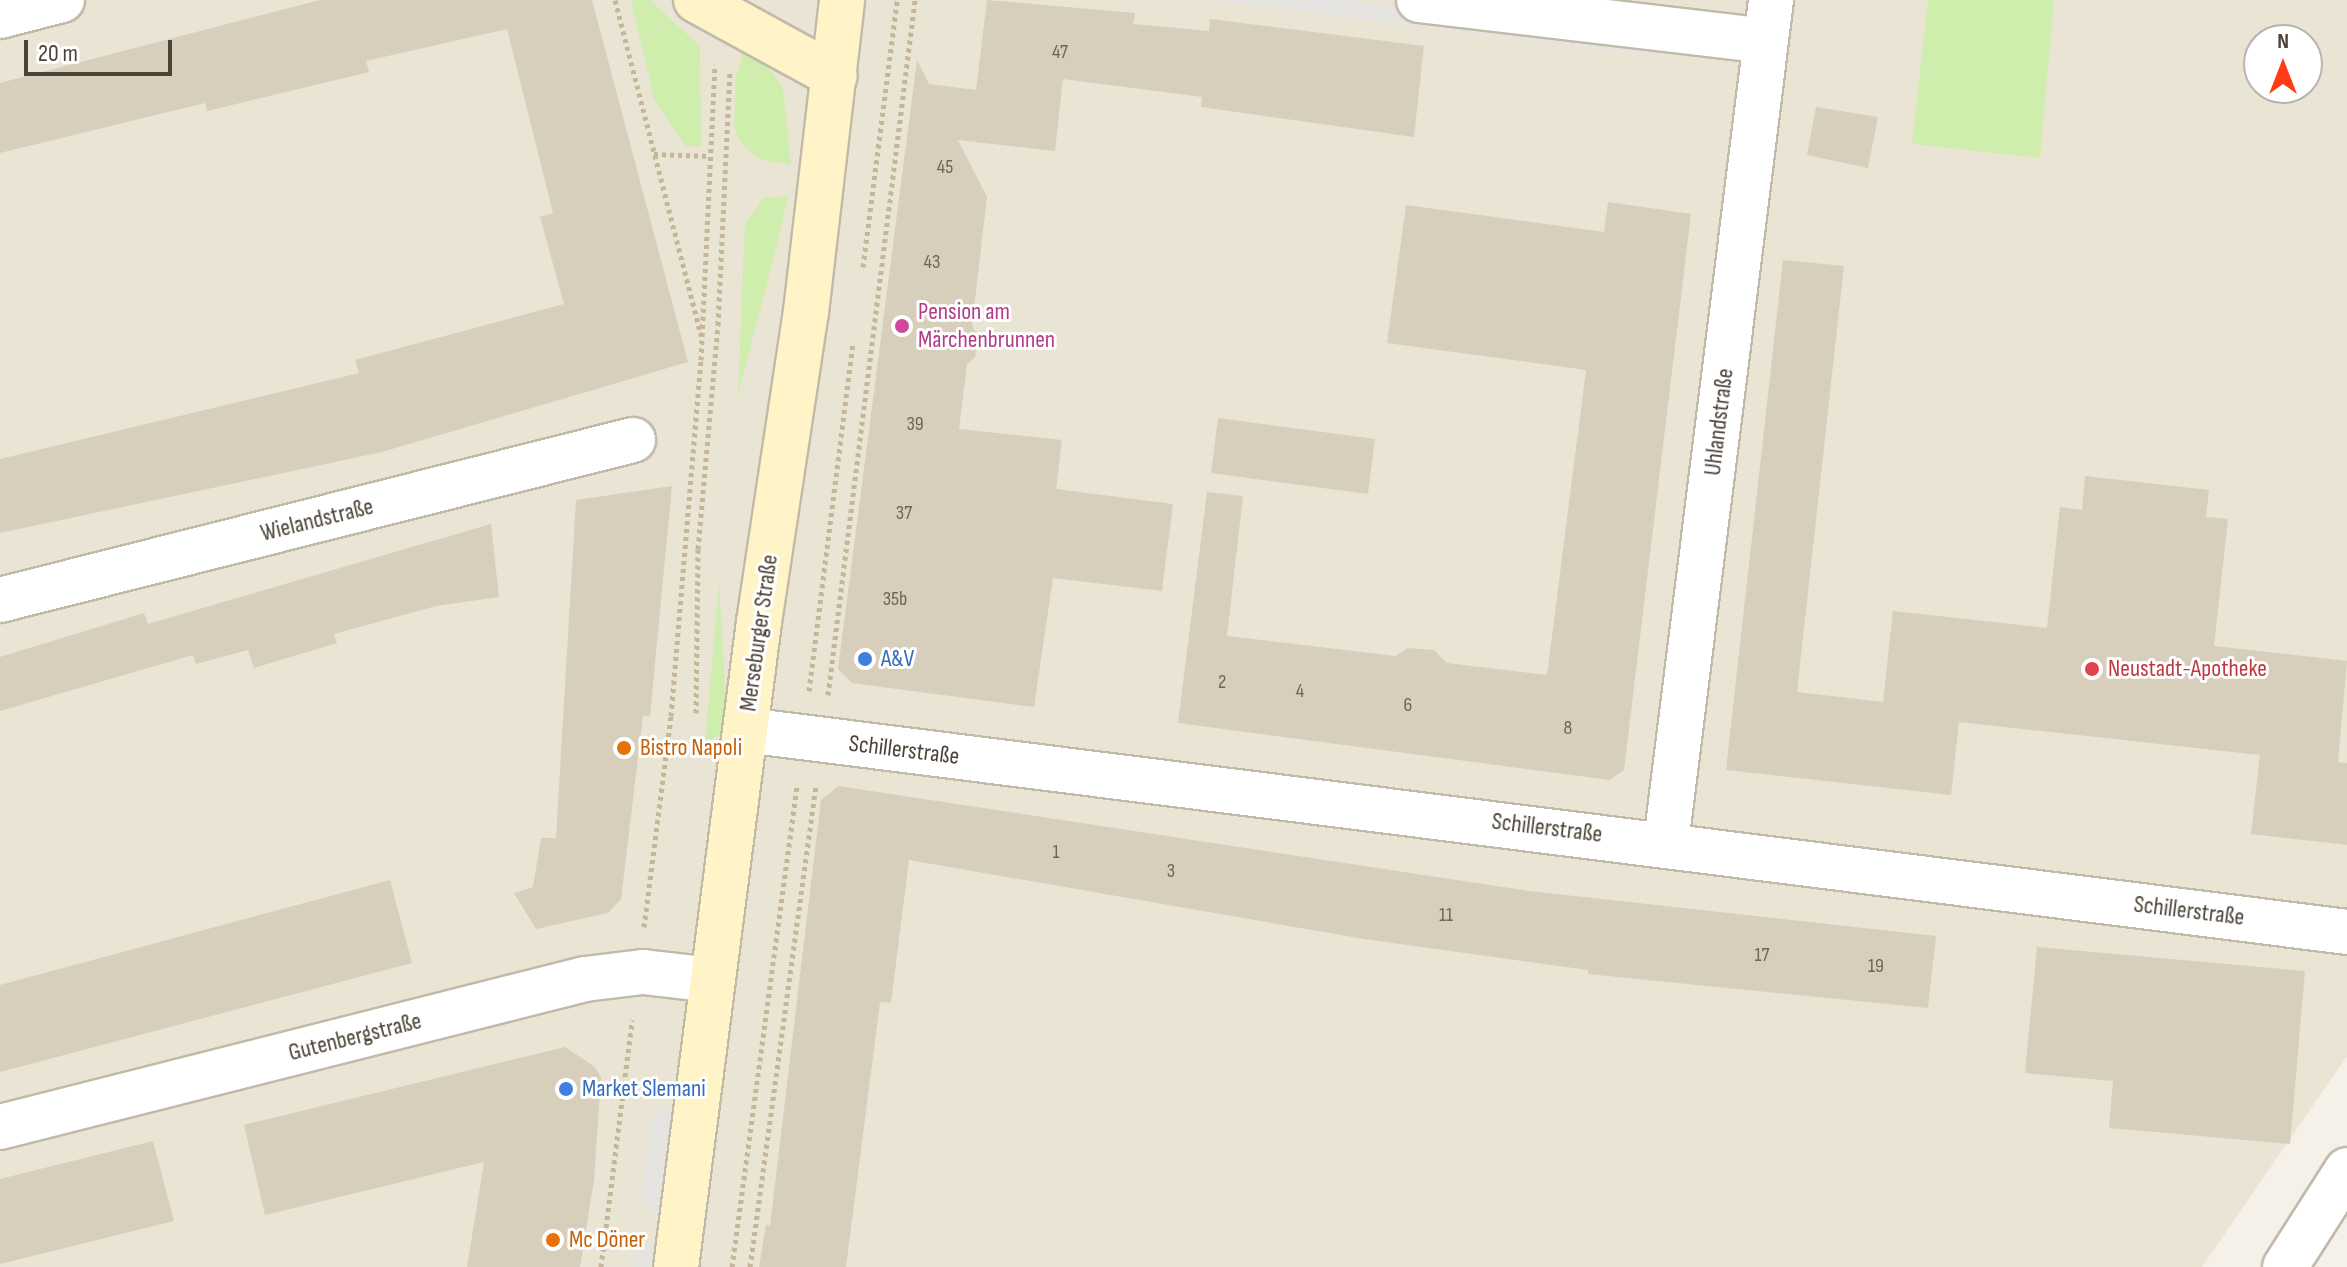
<!DOCTYPE html>
<html>
<head>
<meta charset="utf-8">
<style>
  body { margin:0 }
  #map { position:relative; width:2347px; height:1267px; overflow:hidden; background:#f5f1e8; font-family:"Sofia Sans Condensed",sans-serif }
  div>[style] { position:absolute }
  .residential>* { inset:0; background:#eae4d5 }
  .green>* { inset:0; background:#cfedad }
  .parking>* { inset:0; background:#e6e4e0 }
  .building>* { inset:0; background:#d8cebc }
  .path>* { height:5px; margin-top:-2.5px; transform-origin:0; background:repeating-linear-gradient(90deg,#c5b699 0 4px,transparent 0 8px) }
  .roads { filter:drop-shadow(2px 0 #c2baa9) drop-shadow(-2px 0 #c2baa9) drop-shadow(0 2px #c2baa9) drop-shadow(0 -2px #c2baa9) }
  .street>* { height:44px; margin:-22px; padding:0 22px; transform-origin:22px; border-radius:22px; background:#fff }
  .secondary>* { height:44px; margin:-22px; padding:0 22px; transform-origin:22px; border-radius:22px; background:#fff3c8 }
  .dots>* { width:22px; height:22px; translate:-50% -50%; box-sizing:border-box; border:4px solid #fff; border-radius:50% }
  span { translate:-50% -50%; white-space:nowrap; text-align:center; line-height:1.15; -webkit-text-stroke:6px #fff; paint-order:stroke }
  .number-label { font-size:20px; color:#6e6558 }
  .number-label span { -webkit-text-stroke-width:0 }
  .hotel-label { font-size:24px; color:#b23c85 }
  .left { translate:0 -50%; text-align:left }
  .street-label { font-size:24px; color:#4a4236 }
  .shop-label { font-size:24px; color:#366cbe }
  .health-label { font-size:24px; color:#be3a42 }
  .food-label { font-size:24px; color:#c56008 }
  .north { position:absolute; left:2243px; top:24px; width:80px; height:80px; box-sizing:border-box; background:#fff; border:2px solid #b7b3af; border-radius:50%; rotate:0deg; font-size:22px; font-weight:700; line-height:32px; text-align:center; color:#4a4236 }
  .north::after { content:''; display:block; margin:auto; width:28px; height:36px; background:#ff3c15; clip-path:polygon(50% 0,100% 100%,50% 72%,0 100%) }
  .scale { position:absolute; left:24px; top:40px; width:148px; height:36px; box-sizing:border-box; border:4px solid #4a4236; border-top:0; padding-left:10px; font-size:24px; line-height:28px; white-space:nowrap; color:#4a4236; -webkit-text-stroke:6px #fff; paint-order:stroke }
</style>
</head>
<body>
<div id="map">
  <div class="residential">
    <div style="clip-path:polygon(evenodd,0 0,2347px 0,2347px 1056px,2202px 1267px,0 1267px,0 0,2259px 40px,2307px 40px,2307px 88px,2259px 88px,2259px 40px)"></div>
  </div>
  <div class="green">
    <div style="clip-path:polygon(631px 0,650px 0,700px 46px,701px 146px,685px 146px,654px 99px)"></div>
    <div style="clip-path:polygon(1928px 0,2054px 0,2040px 158px,1912px 144px)"></div>
    <div style="clip-path:polygon(745px 46px,761px 57px,783px 88px,791px 165px,759px 159px,740px 142px,734px 127px,736px 77px)"></div>
    <div style="clip-path:polygon(788px 196px,776px 249px,738px 395px,745px 223px,764px 198px)"></div>
    <div style="clip-path:polygon(719px 581px,726px 701px,722px 733px,705px 744px)"></div>
  </div>
  <div class="parking">
    <div style="clip-path:polygon(1212px 0,1343px 0,1656px 40px,1653px 56px)"></div>
    <div style="clip-path:polygon(677px 1102px,661px 1220px,641px 1200px,651px 1116px)"></div>
    <div style="clip-path:polygon(659px 1239px,655px 1267px,632px 1267px,634px 1253px)"></div>
  </div>
  <div class="building">
    <div style="clip-path:polygon(320px 0,592px 0,688px 362px,382px 452px,0 533px,0 459px,359px 373px,355px 360px,564px 304px,540px 217px,553px 213px,507px 29px,366px 61px,369px 72px,207px 111px,205px 103px,0 153px,0 83px)"></div>
    <div style="clip-path:polygon(987px 0,1135px 13px,1133px 24px,1209px 31px,1210px 19px,1424px 46px,1414px 137px,1201px 107px,1202px 97px,1063px 79px,1055px 151px,958px 140px,987px 197px,972px 326px,978px 335px,975px 357px,967px 364px,959px 429px,1062px 440px,1056px 489px,1173px 504px,1162px 591px,1053px 578px,1034px 707px,852px 683px,838px 669px,917px 60px,929px 84px,976px 90px)"></div>
    <div style="clip-path:polygon(1816px 107px,1878px 117px,1868px 168px,1807px 155px)"></div>
    <div style="clip-path:polygon(1608px 202px,1691px 214px,1624px 770px,1610px 780px,1178px 723px,1207px 492px,1243px 496px,1227px 636px,1395px 656px,1408px 648px,1434px 650px,1447px 663px,1547px 675px,1586px 370px,1387px 343px,1406px 205px,1604px 232px)"></div>
    <div style="clip-path:polygon(1783px 260px,1844px 266px,1797px 692px,1883px 702px,1893px 611px,2047px 628px,2060px 507px,2082px 510px,2085px 476px,2209px 490px,2206px 517px,2228px 519px,2214px 646px,2347px 661px,2338px 762px,2347px 763px,2347px 845px,2251px 834px,2260px 755px,1959px 722px,1951px 795px,1726px 770px)"></div>
    <div style="clip-path:polygon(1218px 418px,1375px 439px,1368px 494px,1211px 473px)"></div>
    <div style="clip-path:polygon(672px 486px,650px 716px,643px 716px,621px 899px,608px 913px,536px 929px,514px 893px,533px 887px,541px 838px,556px 838px,576px 500px)"></div>
    <div style="clip-path:polygon(491px 524px,499px 597px,436px 606px,334px 634px,337px 643px,254px 668px,248px 650px,196px 664px,193px 655px,0 711px,0 657px,144px 613px,148px 624px)"></div>
    <div style="clip-path:polygon(838px 786px,1529px 891px,1936px 936px,1928px 1008px,1588px 974px,1588px 970px,1364px 939px,909px 860px,891px 1003px,880px 1002px,846px 1267px,759px 1267px,766px 1225px,770px 1226px,821px 800px)"></div>
    <div style="clip-path:polygon(390px 880px,412px 963px,0 1072px,0 985px)"></div>
    <div style="clip-path:polygon(2037px 947px,2305px 971px,2290px 1144px,2109px 1128px,2113px 1081px,2025px 1073px)"></div>
    <div style="clip-path:polygon(565px 1047px,595px 1067px,601px 1077px,594px 1180px,580px 1267px,467px 1267px,484px 1162px,265px 1215px,244px 1125px)"></div>
    <div style="clip-path:polygon(153px 1141px,174px 1221px,0 1264px,0 1179px)"></div>
  </div>
  <div class="path">
    <div style="left:615px;top:0;width:347px;rotate:75.6deg"></div>
    <div style="left:654px;top:154px;width:56px;rotate:2deg"></div>
    <div style="left:863px;top:267px;width:269px;rotate:-82.7deg"></div>
    <div style="left:809px;top:691px;width:350px;rotate:-82.8deg"></div>
    <div style="left:828px;top:695px;width:700px;rotate:-82.86deg"></div>
    <div style="left:696px;top:713px;width:164px;rotate:-89.3deg"></div>
    <div style="left:698px;top:549px;width:225px;rotate:-84.9deg"></div>
    <div style="left:718px;top:325px;width:253px;rotate:-87.3deg"></div>
    <div style="left:644px;top:927px;width:213px;rotate:-82.7deg"></div>
    <div style="left:671px;top:716px;width:357px;rotate:-85.2deg"></div>
    <div style="left:701px;top:360px;width:296px;rotate:-87.3deg"></div>
    <div style="left:601px;top:1267px;width:249px;rotate:-82.8deg"></div>
    <div style="left:732px;top:1267px;width:487px;rotate:-82.3deg"></div>
    <div style="left:750px;top:1267px;width:487px;rotate:-82.2deg"></div>
  </div>
  <div class="roads">
    <div class="street">
      <div style="left:1419px;top:0;width:349px;rotate:6.7deg"></div>
      <div style="left:0;top:16px;width:64px;rotate:-14.5deg"></div>
      <div style="left:0;top:600px;width:653px;rotate:-14.19deg"></div>
      <div style="left:746px;top:730px;width:1614px;rotate:7.19deg"></div>
      <div style="left:1666px;top:843px;width:850px;rotate:-82.9deg"></div>
      <div style="left:0;top:1127px;width:603px;rotate:-14.2deg"></div>
      <div style="left:585px;top:979px;width:58px;rotate:-6.9deg"></div>
      <div style="left:643px;top:972px;width:69px;rotate:6.6deg"></div>
      <div style="left:2285px;top:1267px;width:115px;rotate:-57.4deg"></div>
    </div>
    <div class="secondary">
      <div style="left:696px;top:0;width:158px;rotate:28.7deg"></div>
      <div style="left:676px;top:1267px;width:650px;rotate:-82.67deg"></div>
      <div style="left:759px;top:622px;width:314px;rotate:-81.4deg"></div>
      <div style="left:806px;top:312px;width:314px;rotate:-83.4deg"></div>
    </div>
  </div>
  <div class="dots">
    <div style="left:902px;top:326px;background:#d1479c"></div>
    <div style="left:865px;top:659px;background:#3f7fe0"></div>
    <div style="left:2092px;top:669px;background:#e0444e"></div>
    <div style="left:624px;top:748px;background:#e8710a"></div>
    <div style="left:566px;top:1089px;background:#3f7fe0"></div>
    <div style="left:553px;top:1240px;background:#e8710a"></div>
  </div>
  <div class="number-label">
    <span style="left:1060px;top:52px">47</span>
    <span style="left:945px;top:167px">45</span>
    <span style="left:932px;top:262px">43</span>
    <span style="left:915px;top:424px">39</span>
    <span style="left:904px;top:513px">37</span>
    <span style="left:895px;top:599px">35b</span>
    <span style="left:1222px;top:682px">2</span>
    <span style="left:1300px;top:691px">4</span>
    <span style="left:1408px;top:705px">6</span>
    <span style="left:1568px;top:728px">8</span>
    <span style="left:1056px;top:852px">1</span>
    <span style="left:1171px;top:871px">3</span>
    <span style="left:1446px;top:915px">11</span>
    <span style="left:1762px;top:955px">17</span>
    <span style="left:1876px;top:966px">19</span>
  </div>
  <div class="hotel-label">
    <span class="left" style="left:918px;top:326px">Pension am<br>Märchenbrunnen</span>
  </div>
  <div class="street-label">
    <span style="left:1719px;top:422px;rotate:-83deg">Uhlandstraße</span>
    <span style="left:317px;top:520px;rotate:-14deg">Wielandstraße</span>
    <span style="left:759px;top:633px;rotate:-82deg">Merseburger Straße</span>
    <span style="left:904px;top:750px;rotate:7deg">Schillerstraße</span>
    <span style="left:1547px;top:828px;rotate:7deg">Schillerstraße</span>
    <span style="left:2189px;top:911px;rotate:7deg">Schillerstraße</span>
    <span style="left:355px;top:1037px;rotate:-14deg">Gutenbergstraße</span>
  </div>
  <div class="shop-label">
    <span class="left" style="left:881px;top:659px">A&amp;V</span>
    <span class="left" style="left:582px;top:1089px">Market Slemani</span>
  </div>
  <div class="health-label">
    <span class="left" style="left:2108px;top:669px">Neustadt-Apotheke</span>
  </div>
  <div class="food-label">
    <span class="left" style="left:640px;top:748px">Bistro Napoli</span>
    <span class="left" style="left:569px;top:1240px">Mc Döner</span>
  </div>
  <div class="north">N</div>
  <div class="scale">20 m</div>
</div>
</body>
</html>
